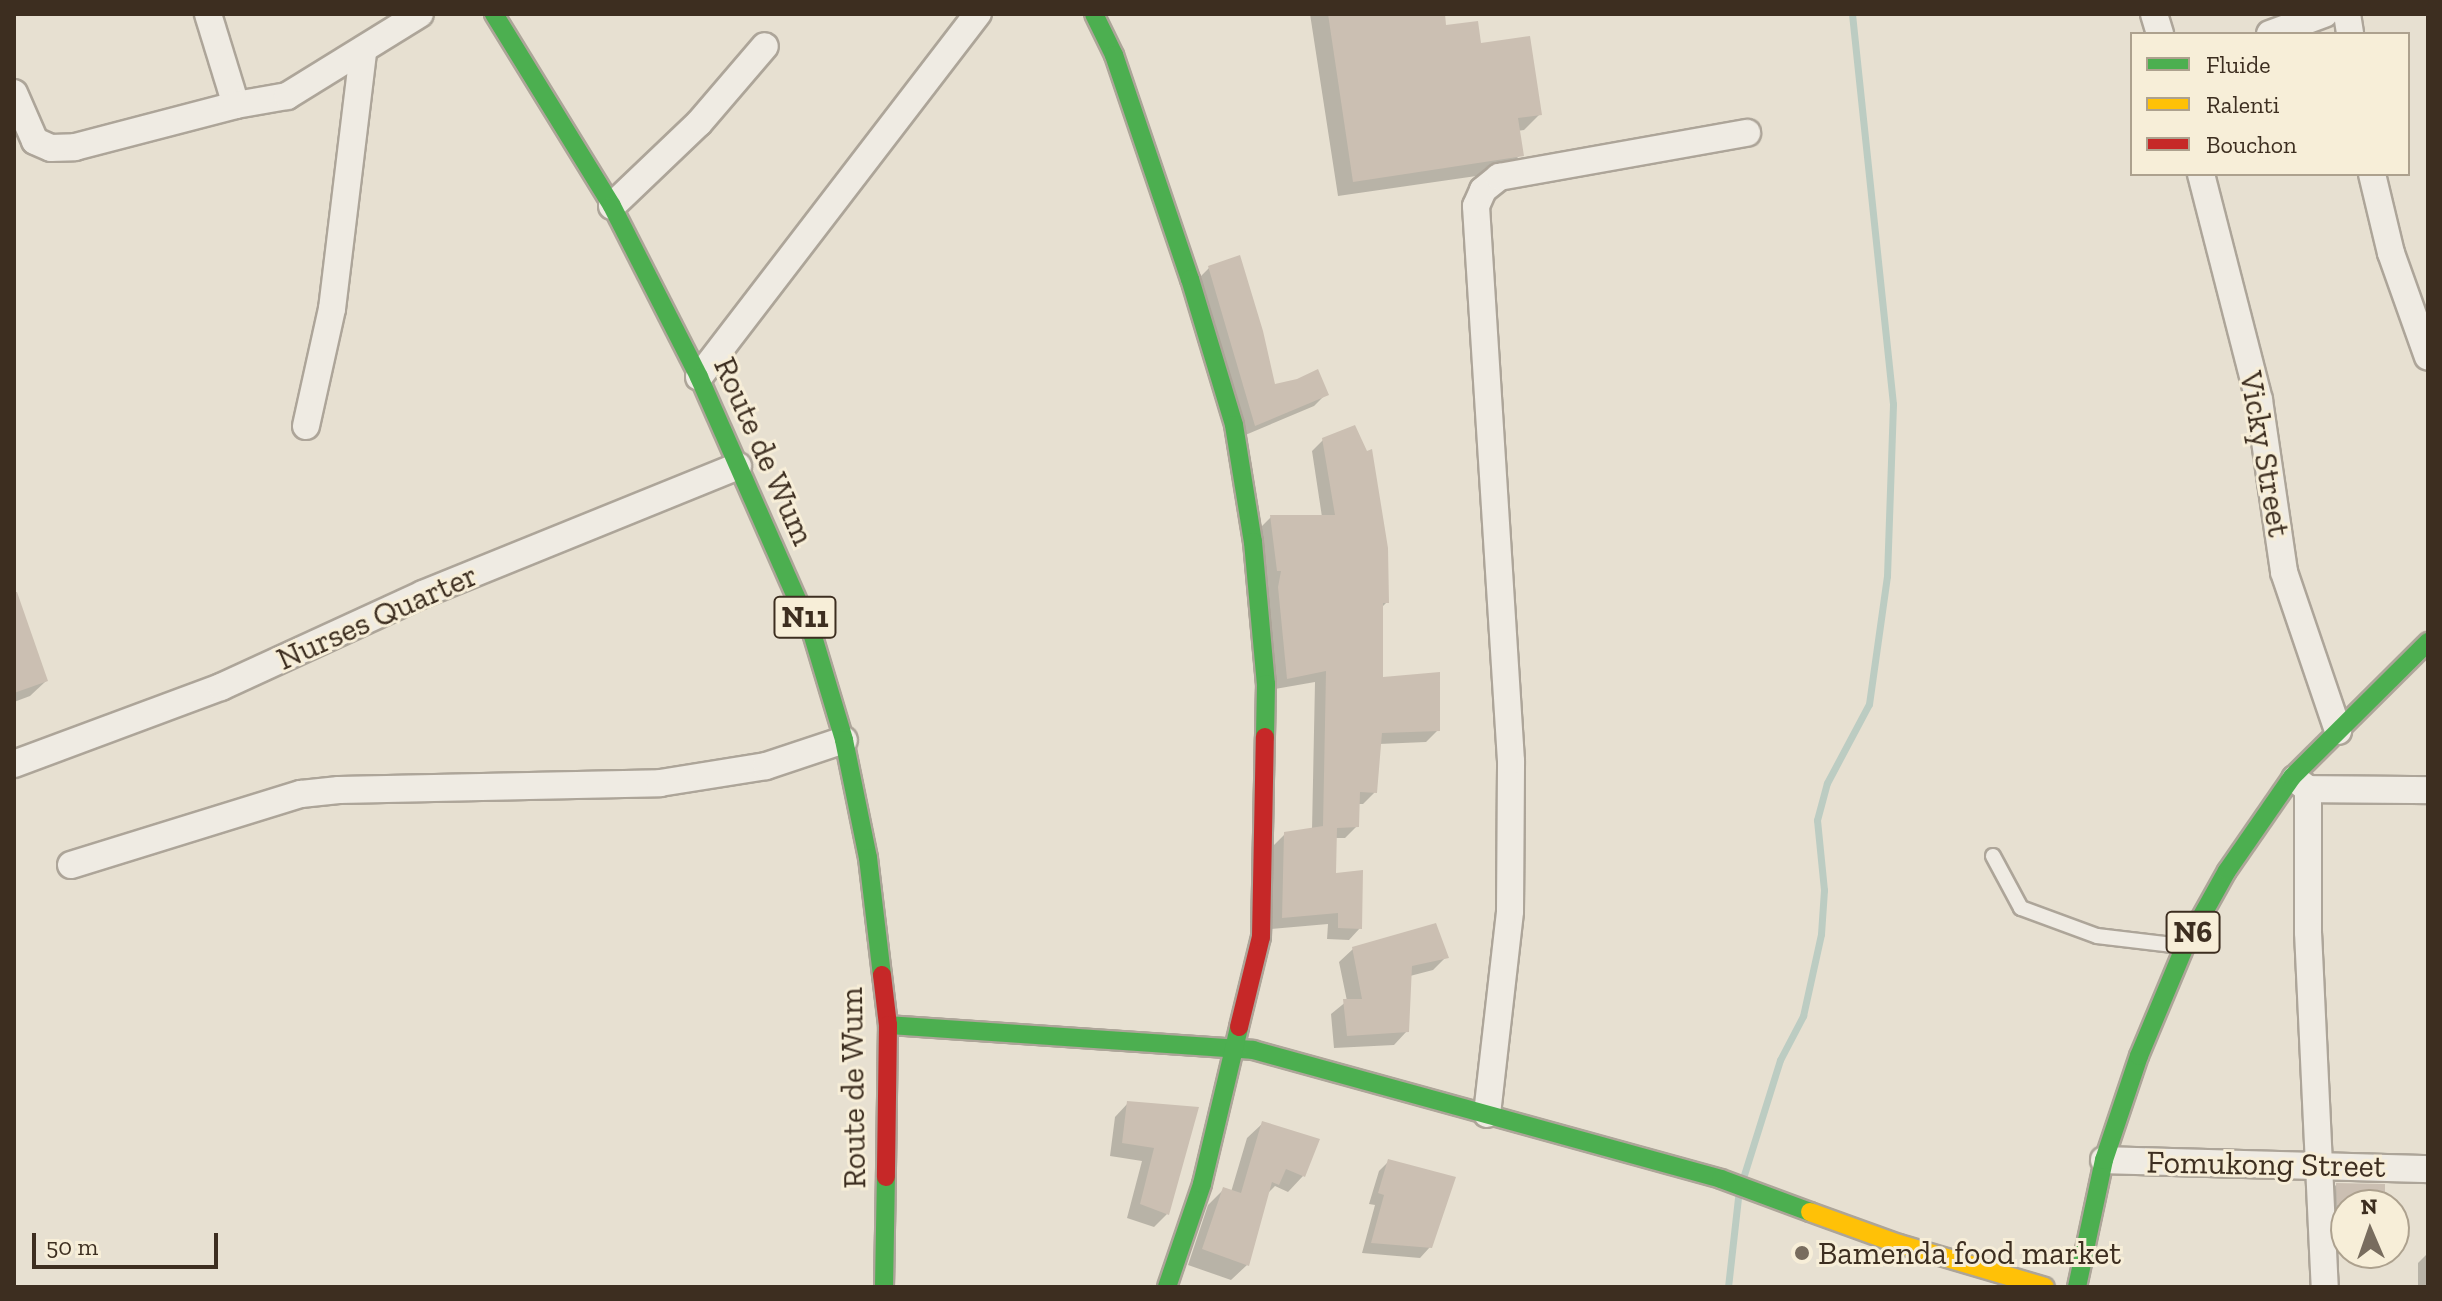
<!DOCTYPE html>
<html>
<head>
<meta charset="utf-8">
<style>
  body { margin:0 }
  #map { position:relative; width:2442px; height:1301px; overflow:hidden; background:#e7e0d1; font-family:"Zilla Slab",serif }
  div>[style] { position:absolute }
  .shadow>* { inset:0; background:#0003 }
  .stream>* { height:7px; margin:-3.5px; padding:0 3.5px; transform-origin:3.5px; border-radius:3.5px; background:#bcccc2 }
  .building>* { inset:0; background:#cbbfb2 }
  .roads { filter:drop-shadow(2px 0 #ada599) drop-shadow(-2px 0 #ada599) drop-shadow(0 2px #ada599) drop-shadow(0 -2px #ada599) }
  .lane>* { height:14px; margin:-7px; padding:0 7px; transform-origin:7px; border-radius:7px; background:#efebe3 }
  .street>* { height:26px; margin:-13px; padding:0 13px; transform-origin:13px; border-radius:13px; background:#efebe3 }
  .fast>* { height:18px; margin:-9px; padding:0 9px; transform-origin:9px; border-radius:9px; background:#4caf50 }
  .slow>* { height:18px; margin:-9px; padding:0 9px; transform-origin:9px; border-radius:9px; background:#ffc107 }
  .jam>* { height:18px; margin:-9px; padding:0 9px; transform-origin:9px; border-radius:9px; background:#c62828 }
  .dots>* { width:22px; height:22px; translate:-50% -50%; box-sizing:border-box; border:4px solid #f7eed8; border-radius:50% }
  span { translate:-50% -50%; white-space:nowrap; text-align:center; line-height:1.15; -webkit-text-stroke:6px #f7eed8; paint-order:stroke }
  .shield-label span { padding:2px 6px; background:#f7eed8; border:2px solid; border-radius:6px; -webkit-text-stroke-width:0 }
  .shield-label { font-size:30px; color:#3d2e20; font-weight:700 }
  .street-label { font-size:32px; color:#3d2e20 }
  .poi-label { font-size:32px; color:#3d2e20 }
  .left { translate:0 -50%; text-align:left }
  .frame { position:absolute; inset:0; border:16px solid #3d2e20; pointer-events:none }
  .legend { position:absolute; left:2130px; top:32px; width:280px; height:144px; box-sizing:border-box; background:#f7eed8; border:2px solid #ada18e; margin:0; padding:10px 14px; list-style:none; font-size:24px; color:#3d2e20 }
  .legend li { display:flex; align-items:center; gap:16px; height:40px }
  .legend b { width:40px; border:2px solid #ada18e }
  .north { position:absolute; left:2330px; top:1189px; width:80px; height:80px; box-sizing:border-box; background:#f7eed8; border:2px solid #ada18e; border-radius:50%; rotate:358deg; font-size:22px; font-weight:700; line-height:32px; text-align:center; color:#3d2e20 }
  .north::after { content:''; display:block; margin:auto; width:28px; height:36px; background:#786c5e; clip-path:polygon(50% 0,100% 100%,50% 72%,0 100%) }
  .scale { position:absolute; left:32px; top:1233px; width:186px; height:36px; box-sizing:border-box; border:4px solid #3d2e20; border-top:0; padding-left:10px; font-size:24px; line-height:28px; white-space:nowrap; color:#3d2e20; -webkit-text-stroke:6px #f7eed8; paint-order:stroke }
</style>
</head>
<body>
<div id="map">
  <div class="shadow">
    <div style="clip-path:polygon(1310px 14px,1443px 14px,1445px 28px,1479px 46px,1540px 114px,1524px 130px,1517px 131px,1519px 156px,1504px 172px,1338px 196px)"></div>
    <div style="clip-path:polygon(1209px 268px,1273px 387px,1326px 394px,1314px 406px,1243px 436px,1197px 280px)"></div>
    <div style="clip-path:polygon(1324px 439px,1387px 602px,1381px 608px,1381px 680px,1438px 730px,1426px 742px,1379px 744px,1375px 792px,1363px 804px,1358px 804px,1357px 826px,1345px 838px,1335px 838px,1334px 876px,1360px 928px,1349px 940px,1327px 939px,1328px 924px,1271px 929px,1273px 846px,1285px 834px,1312px 830px,1315px 682px,1275px 689px,1259px 529px,1271px 517px,1322px 517px,1312px 451px)"></div>
    <div style="clip-path:polygon(14px 606px,46px 681px,30px 696px,14px 702px)"></div>
    <div style="clip-path:polygon(1353px 949px,1446px 957px,1433px 970px,1410px 976px,1407px 1031px,1394px 1045px,1334px 1048px,1331px 1014px,1347px 1001px,1339px 962px)"></div>
    <div style="clip-path:polygon(1128px 1103px,1196px 1109px,1167px 1214px,1154px 1227px,1127px 1218px,1142px 1161px,1110px 1156px,1115px 1117px)"></div>
    <div style="clip-path:polygon(1263px 1123px,1303px 1176px,1288px 1192px,1275px 1186px,1266px 1195px,1247px 1265px,1231px 1280px,1188px 1265px,1208px 1205px,1223px 1190px,1231px 1192px,1247px 1138px)"></div>
    <div style="clip-path:polygon(1389px 1161px,1430px 1247px,1420px 1258px,1362px 1253px,1375px 1205px,1369px 1204px,1379px 1171px)"></div>
    <div style="clip-path:polygon(2337px 1184px,2383px 1205px,2346px 1205px,2346px 1253px,2367px 1254px,2324px 1254px,2321px 1200px)"></div>
    <div style="clip-path:polygon(2428px 1253px,2428px 1287px,2418px 1287px,2418px 1263px)"></div>
  </div>
  <div class="stream">
    <div style="left:1743px;top:1178px;width:124px;rotate:-72.6deg"></div>
    <div style="left:1780px;top:1060px;width:50px;rotate:-62.4deg"></div>
    <div style="left:1803px;top:1016px;width:84px;rotate:-77.6deg"></div>
    <div style="left:1821px;top:934px;width:44px;rotate:-86.1deg"></div>
    <div style="left:1824px;top:890px;width:70px;rotate:-95.7deg"></div>
    <div style="left:1817px;top:820px;width:38px;rotate:-75deg"></div>
    <div style="left:1827px;top:783px;width:89px;rotate:-62deg"></div>
    <div style="left:1869px;top:704px;width:129px;rotate:-82deg"></div>
    <div style="left:1887px;top:576px;width:172px;rotate:-88deg"></div>
    <div style="left:1893px;top:404px;width:392px;rotate:-96deg"></div>
    <div style="left:1728px;top:1287px;width:90px;rotate:-83.6deg"></div>
  </div>
  <div class="building">
    <div style="clip-path:polygon(1328px 14px,1445px 14px,1446px 25px,1478px 21px,1481px 43px,1530px 36px,1542px 115px,1518px 118px,1524px 156px,1353px 182px)"></div>
    <div style="clip-path:polygon(1240px 255px,1263px 331px,1275px 384px,1297px 379px,1318px 369px,1329px 395px,1255px 426px,1208px 266px)"></div>
    <div style="clip-path:polygon(1355px 425px,1367px 451px,1372px 449px,1388px 548px,1389px 603px,1383px 603px,1383px 677px,1440px 672px,1440px 731px,1382px 733px,1377px 793px,1360px 792px,1359px 827px,1337px 828px,1336px 873px,1363px 870px,1362px 929px,1338px 928px,1338px 913px,1282px 918px,1284px 832px,1323px 826px,1326px 671px,1287px 679px,1278px 587px,1281px 571px,1277px 571px,1270px 515px,1335px 515px,1322px 438px)"></div>
    <div style="clip-path:polygon(14px 592px,17px 592px,48px 681px,14px 693px)"></div>
    <div style="clip-path:polygon(1436px 923px,1449px 958px,1412px 966px,1409px 1032px,1347px 1036px,1343px 999px,1362px 999px,1352px 947px)"></div>
    <div style="clip-path:polygon(1127px 1101px,1199px 1107px,1169px 1215px,1140px 1204px,1154px 1148px,1122px 1143px)"></div>
    <div style="clip-path:polygon(1262px 1121px,1320px 1139px,1305px 1177px,1286px 1169px,1279px 1185px,1272px 1182px,1249px 1266px,1202px 1249px,1223px 1187px,1241px 1193px)"></div>
    <div style="clip-path:polygon(1388px 1159px,1456px 1177px,1432px 1248px,1371px 1243px,1384px 1195px,1378px 1193px)"></div>
    <div style="clip-path:polygon(2336px 1183px,2385px 1184px,2385px 1205px,2337px 1205px)"></div>
  </div>
  <div class="roads">
    <div class="lane">
      <div style="left:1993px;top:856px;width:59px;rotate:61.7deg"></div>
      <div style="left:2021px;top:908px;width:81px;rotate:20.2deg"></div>
      <div style="left:2097px;top:936px;width:85px;rotate:6.8deg"></div>
    </div>
    <div class="street">
      <div style="left:208px;top:14px;width:95px;rotate:72.9deg"></div>
      <div style="left:2154px;top:14px;width:21px;rotate:73deg"></div>
      <div style="left:2347px;top:14px;width:20px;rotate:81deg"></div>
      <div style="left:2270px;top:34px;width:58px;rotate:-20.3deg"></div>
      <div style="left:14px;top:93px;width:52px;rotate:66.4deg"></div>
      <div style="left:35px;top:141px;width:17px;rotate:24deg"></div>
      <div style="left:51px;top:148px;width:24px;rotate:-2deg"></div>
      <div style="left:75px;top:147px;width:166px;rotate:-14.6deg"></div>
      <div style="left:236px;top:105px;width:52px;rotate:-10deg"></div>
      <div style="left:287px;top:96px;width:156px;rotate:-31.7deg"></div>
      <div style="left:2201px;top:174px;width:233px;rotate:75.6deg"></div>
      <div style="left:2259px;top:400px;width:174px;rotate:81.7deg"></div>
      <div style="left:2284px;top:572px;width:168px;rotate:71.2deg"></div>
      <div style="left:2372px;top:174px;width:81px;rotate:76.5deg"></div>
      <div style="left:2391px;top:253px;width:110px;rotate:70.4deg"></div>
      <div style="left:612px;top:206px;width:120px;rotate:-43.7deg"></div>
      <div style="left:699px;top:123px;width:101px;rotate:-49.4deg"></div>
      <div style="left:699px;top:377px;width:458px;rotate:-52.5deg"></div>
      <div style="left:306px;top:426px;width:120px;rotate:-77.5deg"></div>
      <div style="left:332px;top:309px;width:259px;rotate:-83.1deg"></div>
      <div style="left:14px;top:764px;width:221px;rotate:-20.4deg"></div>
      <div style="left:221px;top:687px;width:222px;rotate:-24.7deg"></div>
      <div style="left:423px;top:594px;width:340px;rotate:-22.1deg"></div>
      <div style="left:2295px;top:779px;width:16px;rotate:38deg"></div>
      <div style="left:2308px;top:789px;width:120px;rotate:0.5deg"></div>
      <div style="left:2308px;top:789px;width:143px;rotate:90deg"></div>
      <div style="left:2308px;top:932px;width:355px;rotate:87.3deg"></div>
      <div style="left:71px;top:865px;width:241px;rotate:-17.2deg"></div>
      <div style="left:301px;top:794px;width:38px;rotate:-6deg"></div>
      <div style="left:339px;top:790px;width:321px;rotate:-1.2deg"></div>
      <div style="left:660px;top:783px;width:107px;rotate:-9.1deg"></div>
      <div style="left:766px;top:766px;width:82px;rotate:-18.4deg"></div>
      <div style="left:1487px;top:1114px;width:204px;rotate:-83.5deg"></div>
      <div style="left:1510px;top:911px;width:150px;rotate:-89.6deg"></div>
      <div style="left:1511px;top:761px;width:556px;rotate:-93.61deg"></div>
      <div style="left:1476px;top:206px;width:17px;rotate:-66deg"></div>
      <div style="left:1483px;top:190px;width:21px;rotate:-39deg"></div>
      <div style="left:1499px;top:177px;width:252px;rotate:-10.1deg"></div>
      <div style="left:2104px;top:1160px;width:324px;rotate:1.6deg"></div>
    </div>
    <div class="fast">
      <div style="left:494px;top:14px;width:225px;rotate:58.4deg"></div>
      <div style="left:612px;top:206px;width:192px;rotate:63deg"></div>
      <div style="left:699px;top:377px;width:280px;rotate:66.2deg"></div>
      <div style="left:812px;top:633px;width:112px;rotate:73.3deg"></div>
      <div style="left:844px;top:740px;width:120px;rotate:78.5deg"></div>
      <div style="left:868px;top:858px;width:118px;rotate:83.2deg"></div>
      <div style="left:1094px;top:14px;width:46px;rotate:64deg"></div>
      <div style="left:1114px;top:55px;width:237px;rotate:71.3deg"></div>
      <div style="left:1190px;top:279px;width:152px;rotate:73.2deg"></div>
      <div style="left:1234px;top:425px;width:119px;rotate:80.8deg"></div>
      <div style="left:1253px;top:542px;width:143px;rotate:84.8deg"></div>
      <div style="left:1266px;top:684px;width:53px;rotate:91.1deg"></div>
      <div style="left:888px;top:1025px;width:366px;rotate:3.9deg"></div>
      <div style="left:1253px;top:1050px;width:485px;rotate:15.4deg"></div>
      <div style="left:1721px;top:1179px;width:95px;rotate:20.3deg"></div>
      <div style="left:884px;top:1287px;width:110px;rotate:-89deg"></div>
      <div style="left:1167px;top:1287px;width:109px;rotate:-71.2deg"></div>
      <div style="left:1202px;top:1184px;width:161px;rotate:-76.7deg"></div>
      <div style="left:2077px;top:1287px;width:130px;rotate:-78deg"></div>
      <div style="left:2104px;top:1160px;width:110px;rotate:-71.4deg"></div>
      <div style="left:2139px;top:1056px;width:119px;rotate:-67.3deg"></div>
      <div style="left:2185px;top:946px;width:86px;rotate:-60.8deg"></div>
      <div style="left:2227px;top:871px;width:114px;rotate:-55.3deg"></div>
      <div style="left:2292px;top:777px;width:192px;rotate:-44.8deg"></div>
    </div>
    <div class="slow">
      <div style="left:1810px;top:1212px;width:95px;rotate:19.8deg"></div>
      <div style="left:1899px;top:1244px;width:152px;rotate:16.4deg"></div>
    </div>
    <div class="jam">
      <div style="left:882px;top:975px;width:50px;rotate:83.2deg"></div>
      <div style="left:888px;top:1025px;width:152px;rotate:90.8deg"></div>
      <div style="left:1239px;top:1027px;width:93px;rotate:-76.3deg"></div>
      <div style="left:1261px;top:937px;width:200px;rotate:-88.9deg"></div>
    </div>
  </div>
  <div class="dots">
    <div style="left:1802px;top:1253px;background:#786c5e"></div>
  </div>
  <div class="shield-label">
    <span style="left:805px;top:617px">N11</span>
    <span style="left:2193px;top:932px">N6</span>
  </div>
  <div class="street-label">
    <span style="left:764px;top:451px;rotate:66deg">Route de Wum</span>
    <span style="left:2265px;top:454px;rotate:80deg">Vicky Street</span>
    <span style="left:377px;top:617px;rotate:-24deg">Nurses Quarter</span>
    <span style="left:853px;top:1088px;rotate:-91deg">Route de Wum</span>
    <span style="left:2266px;top:1164px;rotate:1deg">Fomukong Street</span>
  </div>
  <div class="poi-label">
    <span class="left" style="left:1818px;top:1253px">Bamenda food market</span>
  </div>
  <div class="frame"></div>
  <ul class="legend">
  <li><b style="height:10px;background:#4caf50"></b>Fluide</li>
  <li><b style="height:10px;background:#ffc107"></b>Ralenti</li>
  <li><b style="height:10px;background:#c62828"></b>Bouchon</li>
  </ul>
  <div class="north">N</div>
  <div class="scale">50 m</div>
</div>
</body>
</html>
